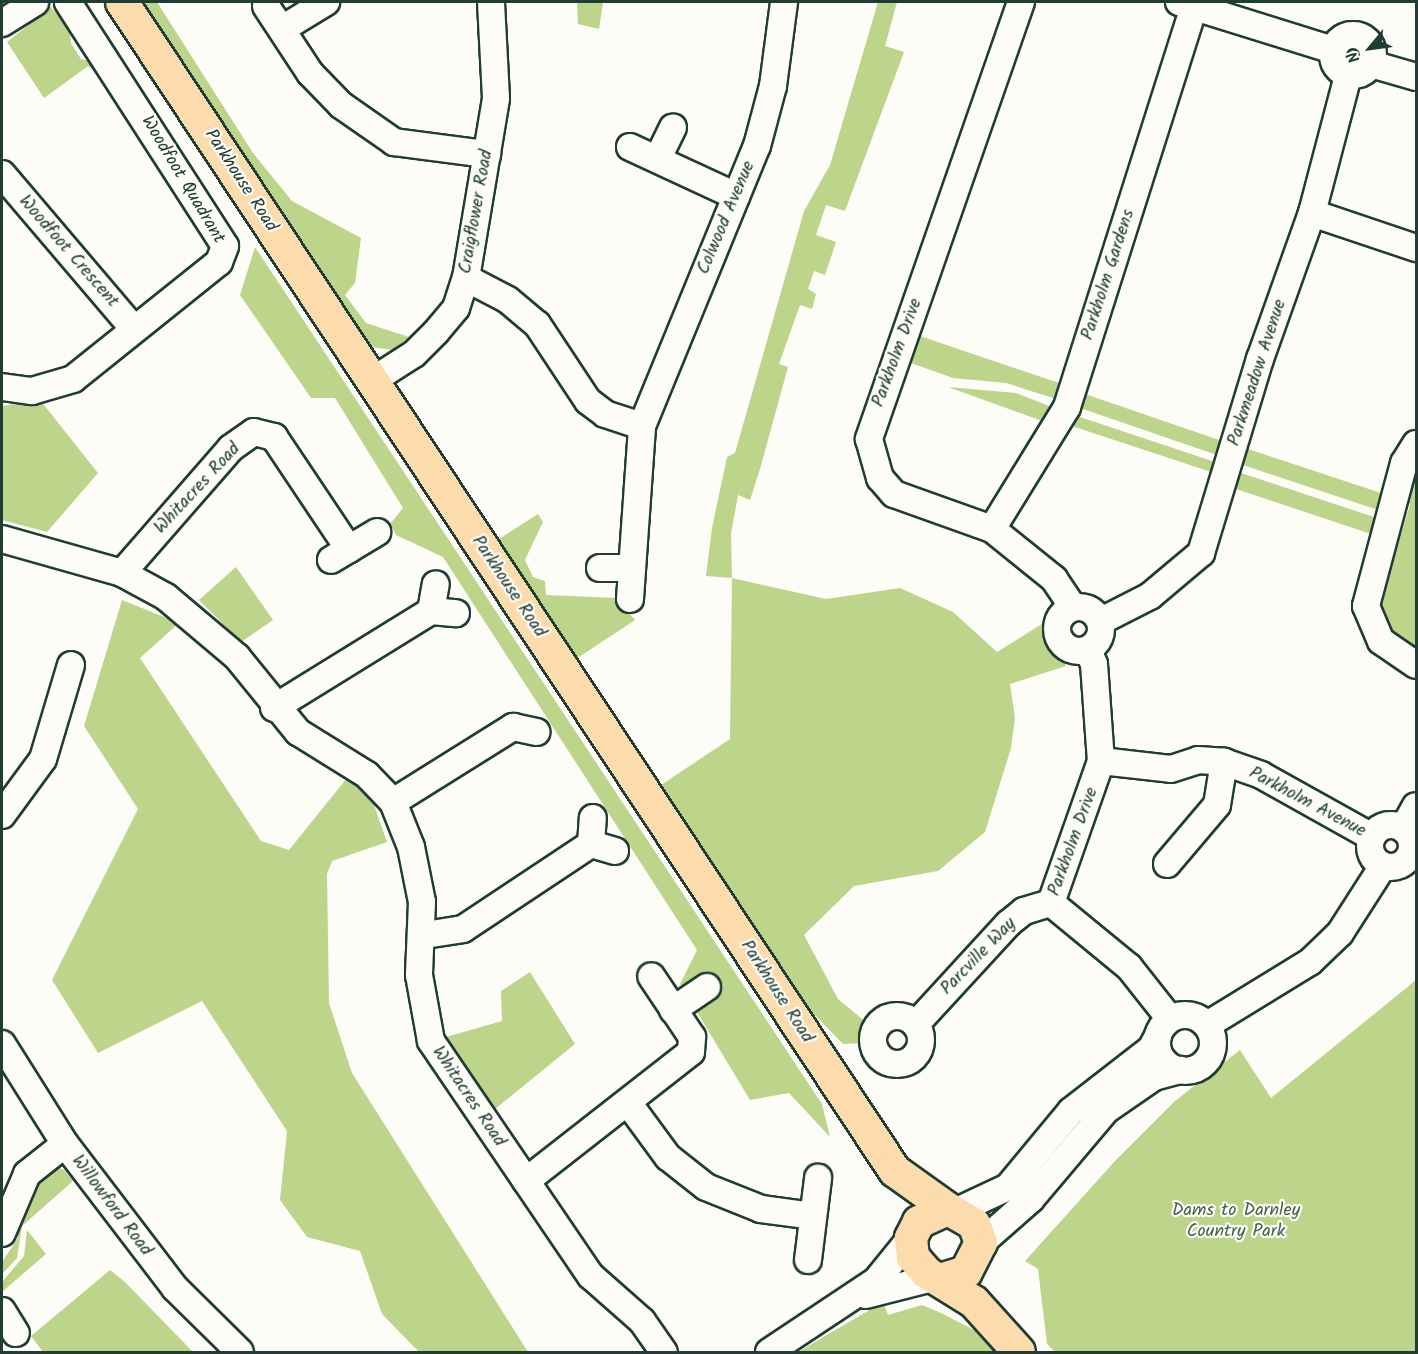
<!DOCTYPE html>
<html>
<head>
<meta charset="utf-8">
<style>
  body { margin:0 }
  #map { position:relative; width:1418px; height:1354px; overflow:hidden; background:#fdfcf7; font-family:Kalam,sans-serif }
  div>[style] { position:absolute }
  .green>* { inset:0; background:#bdd48b }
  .roads { filter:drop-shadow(2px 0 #1f3d34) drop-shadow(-2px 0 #1f3d34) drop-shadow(0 2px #1f3d34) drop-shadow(0 -2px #1f3d34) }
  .minor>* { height:26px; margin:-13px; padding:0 13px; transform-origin:13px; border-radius:13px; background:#fdfcf7 }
  .minor>.ring { margin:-13px; padding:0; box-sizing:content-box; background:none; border:26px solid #fdfcf7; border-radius:50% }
  .major>* { height:32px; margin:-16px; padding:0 16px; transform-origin:16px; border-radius:16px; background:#fcdcac }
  span { translate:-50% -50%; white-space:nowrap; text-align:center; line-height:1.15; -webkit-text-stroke:4.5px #fdfcf7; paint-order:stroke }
  .street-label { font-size:18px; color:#1f3d34 }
  .park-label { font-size:18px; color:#46634a }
  .frame { position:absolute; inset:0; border:3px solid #1f3d34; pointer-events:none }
  .north { position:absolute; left:1340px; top:18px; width:60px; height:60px; -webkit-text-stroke:4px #fdfcf7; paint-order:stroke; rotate:241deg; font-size:16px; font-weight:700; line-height:24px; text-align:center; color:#1f3d34 }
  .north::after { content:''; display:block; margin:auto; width:21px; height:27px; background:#1f3d34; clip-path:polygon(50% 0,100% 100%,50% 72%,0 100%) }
</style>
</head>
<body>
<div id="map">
  <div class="green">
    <div style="clip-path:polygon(138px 2px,157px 2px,253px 153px,292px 201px,361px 238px,355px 283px,345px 295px,366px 323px,409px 337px,393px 350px,364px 346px)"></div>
    <div style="clip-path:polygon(577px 2px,603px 2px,599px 29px,578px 24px)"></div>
    <div style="clip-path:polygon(878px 2px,897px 2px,885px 46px,904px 52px,845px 211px,826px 205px,816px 235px,836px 242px,825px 275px,814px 271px,808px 289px,816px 294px,812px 309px,800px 305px,779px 364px,788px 367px,760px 469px,750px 500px,738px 495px,731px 534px,732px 578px,826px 599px,900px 588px,953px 612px,997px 652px,1045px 622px,1066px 666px,1010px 684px,1015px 718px,1011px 748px,985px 832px,938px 871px,854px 886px,804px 935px,838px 999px,867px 1023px,865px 1043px,843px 1044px,811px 1011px,658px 787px,730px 739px,732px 578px,706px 576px,712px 528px,727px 457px,735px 453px,804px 211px,830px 165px)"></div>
    <div style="clip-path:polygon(51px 7px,70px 31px,71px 43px,81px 59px,91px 62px,102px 78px,88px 66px,44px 98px,7px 42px)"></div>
    <div style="clip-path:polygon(255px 247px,822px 1104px,830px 1137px,789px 1093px,750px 1100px,680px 984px,697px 950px,443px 557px,396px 535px,390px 524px,403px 508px,335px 398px,311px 398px,240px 295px)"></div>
    <div style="clip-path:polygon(917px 335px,1062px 384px,1056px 399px,1006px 383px,953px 378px,908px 362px)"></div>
    <div style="clip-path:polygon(948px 387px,1016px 393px,1052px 407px,1045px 422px)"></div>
    <div style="clip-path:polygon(1085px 394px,1222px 441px,1217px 455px,1080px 408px)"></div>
    <div style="clip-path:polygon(40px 400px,98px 473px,47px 532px,2px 520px,2px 406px)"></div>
    <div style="clip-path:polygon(1077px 416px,1215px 462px,1211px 472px,1072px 426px)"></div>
    <div style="clip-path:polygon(1245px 448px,1387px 495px,1381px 511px,1240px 464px)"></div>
    <div style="clip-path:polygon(1416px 454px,1416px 648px,1409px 652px,1389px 638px,1375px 613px,1387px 544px,1398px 545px,1410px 504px,1402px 498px)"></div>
    <div style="clip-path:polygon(1238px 472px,1380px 519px,1374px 535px,1233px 488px)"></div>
    <div style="clip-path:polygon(538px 514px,543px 522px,525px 560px,533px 577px,545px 581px,546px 595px,617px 598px,635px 620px,576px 659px,496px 541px)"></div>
    <div style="clip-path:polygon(236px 567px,273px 620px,241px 642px,199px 600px)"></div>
    <div style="clip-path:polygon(122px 600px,179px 623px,140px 658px,261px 841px,289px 850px,347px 778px,373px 802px,387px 842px,332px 861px,327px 874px,329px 1003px,352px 1073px,528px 1352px,419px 1352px,382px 1314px,360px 1251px,307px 1237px,280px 1200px,287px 1131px,202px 1001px,98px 1053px,52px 980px,138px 809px,84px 726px)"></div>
    <div style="clip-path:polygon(530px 972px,575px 1044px,495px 1109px,446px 1037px,502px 1021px,501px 991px)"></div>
    <div style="clip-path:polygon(1416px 980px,1416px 1352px,1055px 1352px,1047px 1344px,1038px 1269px,1025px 1261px,1115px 1161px,1175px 1101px,1240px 1050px,1271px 1098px)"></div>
    <div style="clip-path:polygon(51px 1165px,64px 1170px,73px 1181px,22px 1226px,17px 1258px,2px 1274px,2px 1262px,18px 1238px,16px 1222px,28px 1187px)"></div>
    <div style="clip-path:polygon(27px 1230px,46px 1254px,2px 1292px,2px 1282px,24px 1256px)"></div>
    <div style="clip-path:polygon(110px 1270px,125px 1282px,193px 1352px,43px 1352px,31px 1336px)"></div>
    <div style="clip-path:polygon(883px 1302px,888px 1315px,922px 1305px,941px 1313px,980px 1333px,998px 1352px,798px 1352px)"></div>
  </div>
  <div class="roads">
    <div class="minor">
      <div style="left:1021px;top:2px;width:463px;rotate:109.2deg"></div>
      <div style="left:869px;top:439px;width:41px;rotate:74.2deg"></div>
      <div style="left:880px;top:478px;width:21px;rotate:49deg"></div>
      <div style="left:894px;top:494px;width:104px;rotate:19.7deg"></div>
      <div style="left:992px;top:529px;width:80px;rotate:38.9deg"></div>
      <div style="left:1054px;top:579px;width:34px;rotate:56deg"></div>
      <div style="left:1179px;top:2px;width:161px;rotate:17.3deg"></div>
      <div style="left:266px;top:6px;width:80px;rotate:56.7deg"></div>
      <div style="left:310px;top:73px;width:45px;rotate:45.9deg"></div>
      <div style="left:341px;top:105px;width:65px;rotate:34.9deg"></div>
      <div style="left:394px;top:142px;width:94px;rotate:7.4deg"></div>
      <div style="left:2px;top:23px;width:39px;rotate:-32deg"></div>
      <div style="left:282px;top:29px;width:52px;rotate:-31.5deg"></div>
      <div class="ring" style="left:1333px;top:35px;width:14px;height:14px"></div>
      <div style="left:1371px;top:64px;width:47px;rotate:16.1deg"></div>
      <div style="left:630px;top:147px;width:117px;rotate:24.8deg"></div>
      <div style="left:658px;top:158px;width:34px;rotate:-64deg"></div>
      <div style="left:2px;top:174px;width:204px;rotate:49.6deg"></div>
      <div style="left:1312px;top:213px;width:110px;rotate:18.6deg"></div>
      <div style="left:466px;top:278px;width:47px;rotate:27.6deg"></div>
      <div style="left:508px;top:300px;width:38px;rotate:40deg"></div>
      <div style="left:537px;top:324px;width:92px;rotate:56.5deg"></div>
      <div style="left:588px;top:401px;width:21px;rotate:37deg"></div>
      <div style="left:605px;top:414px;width:39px;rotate:18deg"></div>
      <div style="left:370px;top:382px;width:52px;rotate:-32.5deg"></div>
      <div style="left:414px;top:354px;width:31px;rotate:-45deg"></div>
      <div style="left:436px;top:332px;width:31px;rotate:-50deg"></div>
      <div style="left:456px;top:308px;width:32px;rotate:-72deg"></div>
      <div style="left:466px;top:278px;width:182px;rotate:-80.5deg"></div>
      <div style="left:496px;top:98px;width:96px;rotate:-93deg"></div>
      <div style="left:2px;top:387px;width:30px;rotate:8deg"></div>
      <div style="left:32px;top:391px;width:43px;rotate:-16.3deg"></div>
      <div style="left:73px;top:379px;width:187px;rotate:-38.7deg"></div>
      <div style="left:219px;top:262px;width:17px;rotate:-69deg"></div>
      <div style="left:225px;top:246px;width:290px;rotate:-122.8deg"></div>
      <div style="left:1416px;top:444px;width:22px;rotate:122deg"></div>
      <div style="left:1404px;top:463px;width:148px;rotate:104.9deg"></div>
      <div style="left:1366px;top:606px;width:38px;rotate:67deg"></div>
      <div style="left:1381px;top:641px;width:42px;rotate:34.4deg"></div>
      <div style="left:992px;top:529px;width:143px;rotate:-58.4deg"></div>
      <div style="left:1067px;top:407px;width:421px;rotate:-72.4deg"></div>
      <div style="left:2px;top:539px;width:125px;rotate:15.8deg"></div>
      <div style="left:122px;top:573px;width:50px;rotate:28.6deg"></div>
      <div style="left:166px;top:597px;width:93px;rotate:40.2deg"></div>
      <div style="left:237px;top:657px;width:97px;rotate:50.9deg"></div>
      <div style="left:298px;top:732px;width:81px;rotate:31.9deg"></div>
      <div style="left:367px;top:775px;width:37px;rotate:46deg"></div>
      <div style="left:393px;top:802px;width:48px;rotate:68.2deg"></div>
      <div style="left:411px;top:847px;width:56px;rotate:78.7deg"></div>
      <div style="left:422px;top:902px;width:73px;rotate:92.4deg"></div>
      <div style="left:419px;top:975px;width:67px;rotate:79.7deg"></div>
      <div style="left:431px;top:1041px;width:284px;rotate:55.8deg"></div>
      <div style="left:591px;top:1276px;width:68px;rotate:41.4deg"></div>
      <div style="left:642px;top:1321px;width:38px;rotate:55deg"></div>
      <div style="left:349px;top:549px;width:33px;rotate:-31deg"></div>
      <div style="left:600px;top:568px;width:31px"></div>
      <div style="left:122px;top:573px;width:166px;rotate:-48.9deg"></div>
      <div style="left:231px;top:448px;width:28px;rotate:-35deg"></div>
      <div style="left:254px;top:432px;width:21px;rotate:14deg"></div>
      <div style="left:274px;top:437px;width:135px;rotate:56.2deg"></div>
      <div style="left:349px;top:549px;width:21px;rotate:149deg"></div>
      <div style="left:630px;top:599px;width:173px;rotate:-86deg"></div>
      <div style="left:642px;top:426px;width:303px;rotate:-67.7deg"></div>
      <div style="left:757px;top:146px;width:62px;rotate:-75.1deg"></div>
      <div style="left:773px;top:86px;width:85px;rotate:-82.5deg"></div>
      <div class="ring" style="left:1057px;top:607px;width:18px;height:18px"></div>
      <div style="left:431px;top:611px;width:27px;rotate:-80deg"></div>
      <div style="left:1101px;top:621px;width:55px;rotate:-27deg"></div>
      <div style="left:1150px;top:596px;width:67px;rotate:-40.1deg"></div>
      <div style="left:1201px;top:553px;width:203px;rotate:-73.1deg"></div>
      <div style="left:1260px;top:359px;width:155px;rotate:-70.4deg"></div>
      <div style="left:1312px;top:213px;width:142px;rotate:-75.3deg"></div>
      <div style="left:1088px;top:650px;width:15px;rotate:67deg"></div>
      <div style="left:1094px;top:664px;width:97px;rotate:85.9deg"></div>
      <div style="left:1101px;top:761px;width:151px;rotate:109.4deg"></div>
      <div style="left:1051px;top:903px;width:101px;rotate:39.4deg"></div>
      <div style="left:1129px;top:967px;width:66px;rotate:51.7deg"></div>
      <div style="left:274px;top:708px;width:185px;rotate:-31.7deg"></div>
      <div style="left:431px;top:611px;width:25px;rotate:5deg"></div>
      <div style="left:1101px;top:761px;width:70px;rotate:6.5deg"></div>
      <div style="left:1171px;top:769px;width:28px;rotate:-18deg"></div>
      <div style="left:1198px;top:760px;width:26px;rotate:4deg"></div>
      <div style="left:1224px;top:762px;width:39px;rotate:19deg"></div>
      <div style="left:1261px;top:775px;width:127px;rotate:29.2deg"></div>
      <div style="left:393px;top:802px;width:142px;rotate:-32deg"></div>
      <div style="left:513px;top:727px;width:24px;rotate:12deg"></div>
      <div style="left:2px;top:815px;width:69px;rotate:-53.8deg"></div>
      <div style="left:43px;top:759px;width:98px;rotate:-73.4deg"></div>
      <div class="ring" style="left:1370px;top:825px;width:16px;height:16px"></div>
      <div style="left:1403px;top:829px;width:26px;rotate:-61deg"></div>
      <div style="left:591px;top:844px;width:26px;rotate:-86deg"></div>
      <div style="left:1167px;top:864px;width:77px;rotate:-49.7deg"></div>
      <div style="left:1217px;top:805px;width:44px;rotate:-80.8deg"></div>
      <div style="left:425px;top:935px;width:38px;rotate:-9deg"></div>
      <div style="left:463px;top:929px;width:154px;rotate:-33.6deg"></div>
      <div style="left:591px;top:844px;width:25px;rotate:16deg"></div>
      <div style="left:673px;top:1010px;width:41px;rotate:-34.1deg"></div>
      <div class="ring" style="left:1157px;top:1015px;width:30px;height:30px"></div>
      <div class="ring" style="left:873px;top:1016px;width:22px;height:22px"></div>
      <div style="left:916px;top:1024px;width:137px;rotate:-47.4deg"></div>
      <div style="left:1009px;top:923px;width:19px;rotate:-39deg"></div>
      <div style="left:1024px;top:911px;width:28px;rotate:-17deg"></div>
      <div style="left:1207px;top:1025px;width:121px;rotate:-31.5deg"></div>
      <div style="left:1310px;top:962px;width:42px;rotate:-44deg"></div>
      <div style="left:1340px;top:933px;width:80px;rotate:-57.3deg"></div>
      <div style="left:2px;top:1044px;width:118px;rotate:57.8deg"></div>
      <div style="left:65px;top:1144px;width:181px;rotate:52.6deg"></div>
      <div style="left:175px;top:1288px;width:91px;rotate:44.6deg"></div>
      <div style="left:629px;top:1104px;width:66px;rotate:53.7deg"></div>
      <div style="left:668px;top:1157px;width:48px;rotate:38.3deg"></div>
      <div style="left:706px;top:1187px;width:59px;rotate:21.8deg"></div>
      <div style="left:761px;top:1209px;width:52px;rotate:7.7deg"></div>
      <div style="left:526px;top:1181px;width:209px;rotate:-38deg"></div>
      <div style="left:691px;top:1052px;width:15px;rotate:-86deg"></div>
      <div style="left:692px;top:1037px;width:73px;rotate:-123.9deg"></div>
      <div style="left:957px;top:1211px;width:56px;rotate:-25.2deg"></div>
      <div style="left:1008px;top:1187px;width:99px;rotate:-50.3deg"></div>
      <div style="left:1071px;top:1111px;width:101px;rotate:-37.8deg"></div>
      <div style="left:1151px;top:1049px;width:15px;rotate:-62deg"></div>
      <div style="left:2px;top:1233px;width:64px;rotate:-67deg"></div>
      <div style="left:27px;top:1174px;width:48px;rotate:-38.3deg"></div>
      <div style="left:981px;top:1243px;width:67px;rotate:-41.3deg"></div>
      <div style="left:1031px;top:1199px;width:116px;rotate:-49.9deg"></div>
      <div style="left:1106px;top:1110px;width:58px;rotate:-34.5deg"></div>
      <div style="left:1154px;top:1077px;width:28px;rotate:-15deg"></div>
      <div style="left:808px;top:1260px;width:83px;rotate:-83deg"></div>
      <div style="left:866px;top:1295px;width:72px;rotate:-14.4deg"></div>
      <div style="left:2px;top:1311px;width:26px;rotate:58deg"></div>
      <div style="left:769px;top:1352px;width:128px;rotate:-33.6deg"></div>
      <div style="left:876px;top:1281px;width:55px;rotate:-50.9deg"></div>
    </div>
    <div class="major">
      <div style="left:122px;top:2px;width:1401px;rotate:56.53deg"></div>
      <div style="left:895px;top:1171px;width:65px;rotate:35.6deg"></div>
      <div style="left:943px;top:1279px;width:24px;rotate:-17deg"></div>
      <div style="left:966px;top:1272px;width:33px;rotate:-63deg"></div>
      <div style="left:981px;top:1243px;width:20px;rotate:-110deg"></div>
      <div style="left:974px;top:1224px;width:30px;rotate:-150deg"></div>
      <div style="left:948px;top:1209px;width:32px;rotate:156deg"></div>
      <div style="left:919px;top:1222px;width:18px;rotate:117deg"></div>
      <div style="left:911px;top:1238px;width:19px;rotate:84deg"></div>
      <div style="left:913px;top:1257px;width:21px;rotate:49deg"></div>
      <div style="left:927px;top:1273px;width:55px;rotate:31.7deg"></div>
      <div style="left:974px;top:1302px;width:67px;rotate:48deg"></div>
    </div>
  </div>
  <div class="street-label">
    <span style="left:182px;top:180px;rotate:59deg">Woodfoot Quadrant</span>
    <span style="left:240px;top:181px;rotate:57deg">Parkhouse Road</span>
    <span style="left:477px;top:212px;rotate:-80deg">Craigflower Road</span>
    <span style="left:727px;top:218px;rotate:-67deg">Colwood Avenue</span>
    <span style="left:68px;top:252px;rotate:49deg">Woodfoot Crescent</span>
    <span style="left:1109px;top:275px;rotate:-72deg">Parkholm Gardens</span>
    <span style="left:898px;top:353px;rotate:-70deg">Parkholm Drive</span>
    <span style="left:1258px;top:373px;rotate:-72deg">Parkmeadow Avenue</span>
    <span style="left:198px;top:489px;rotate:-47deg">Whitacres Road</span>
    <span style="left:508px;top:587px;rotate:56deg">Parkhouse Road</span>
    <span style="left:1307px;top:803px;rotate:28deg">Parkholm Avenue</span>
    <span style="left:1074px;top:842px;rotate:-70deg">Parkholm Drive</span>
    <span style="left:979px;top:957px;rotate:-46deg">Parcville Way</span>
    <span style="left:776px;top:992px;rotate:57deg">Parkhouse Road</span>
    <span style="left:468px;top:1097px;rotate:56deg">Whitacres Road</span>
    <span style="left:111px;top:1206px;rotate:53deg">Willowford Road</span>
  </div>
  <div class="park-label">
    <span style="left:1236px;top:1222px">Dams to Darnley<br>Country Park</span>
  </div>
  <div class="frame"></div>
  <div class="north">N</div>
</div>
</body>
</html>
